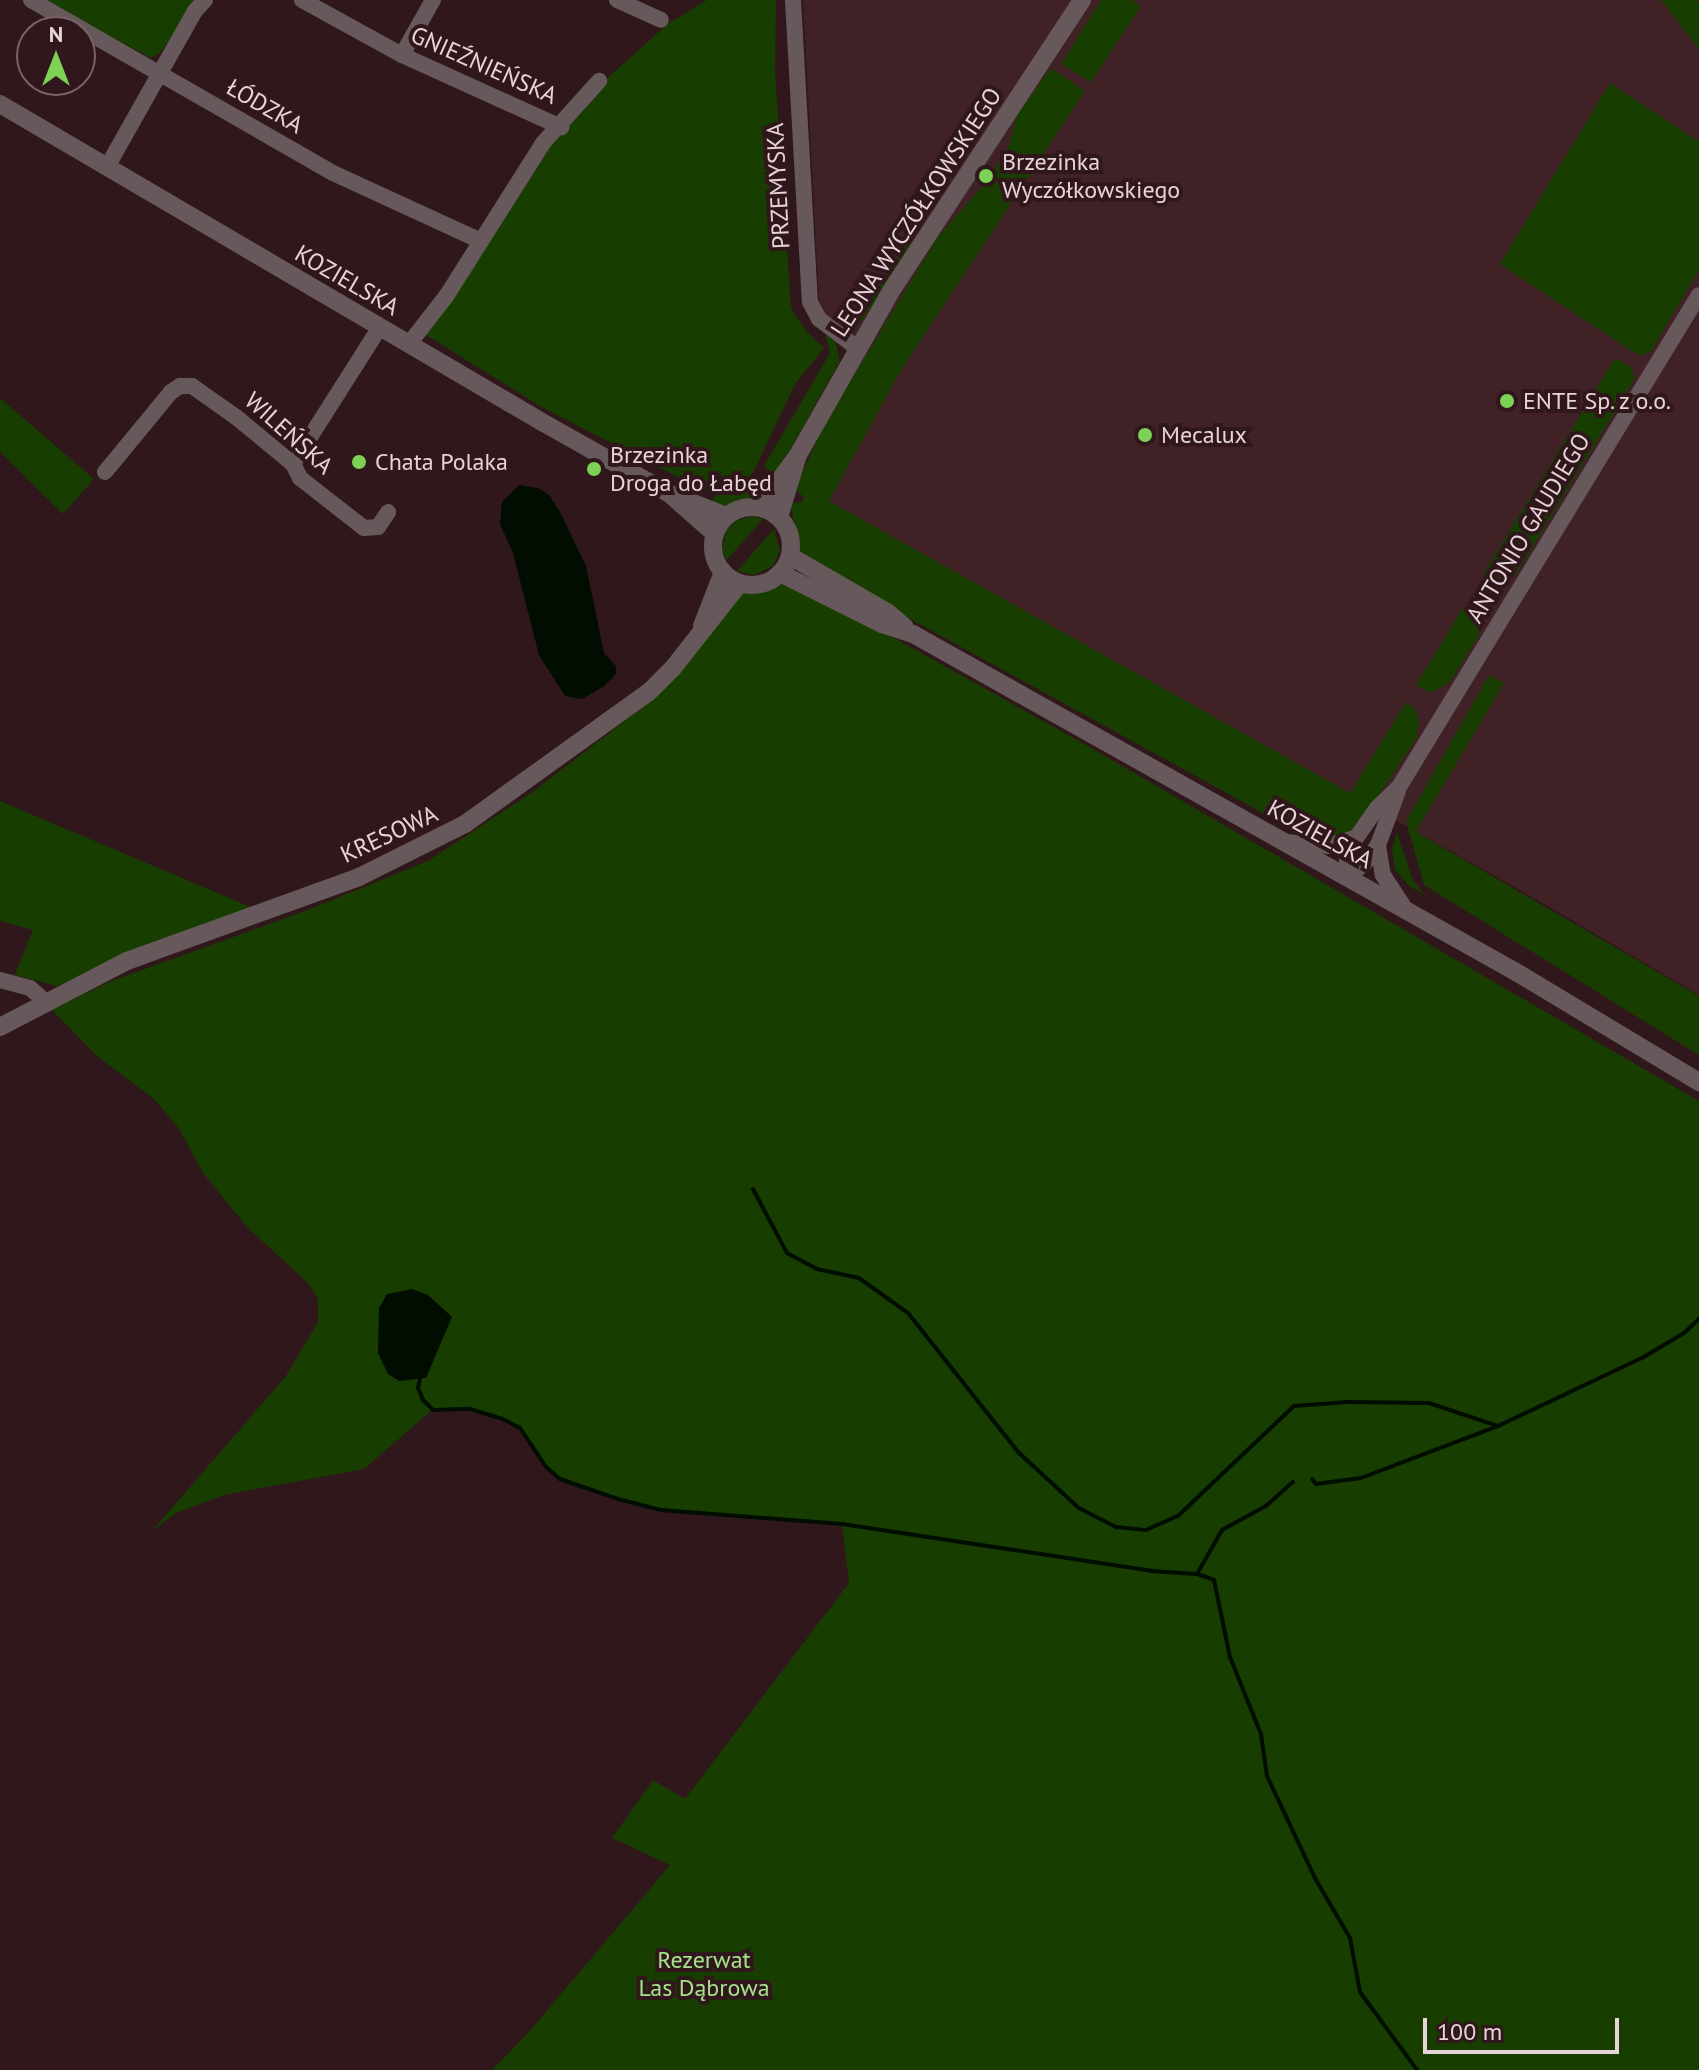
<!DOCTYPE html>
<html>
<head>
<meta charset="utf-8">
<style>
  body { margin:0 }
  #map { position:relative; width:1699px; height:2070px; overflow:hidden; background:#30171b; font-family:"PT Sans",sans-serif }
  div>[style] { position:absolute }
  .built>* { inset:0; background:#402126 }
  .green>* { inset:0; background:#183d01 }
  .water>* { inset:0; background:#000d00 }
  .stream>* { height:4px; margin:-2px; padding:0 2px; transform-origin:2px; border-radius:2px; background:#000d00 }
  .minor>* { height:16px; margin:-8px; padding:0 8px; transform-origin:8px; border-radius:8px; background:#67595b }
  .tertiary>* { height:18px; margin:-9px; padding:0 9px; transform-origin:9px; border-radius:9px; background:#67595b }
  .tertiary>.ring { margin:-9px; padding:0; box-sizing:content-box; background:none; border:18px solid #67595b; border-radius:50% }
  .dots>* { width:22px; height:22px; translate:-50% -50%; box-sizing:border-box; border:4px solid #30171b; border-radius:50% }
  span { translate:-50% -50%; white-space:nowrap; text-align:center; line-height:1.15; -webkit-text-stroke:8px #30171b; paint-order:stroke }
  .street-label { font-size:24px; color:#e6d4d6 }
  .poi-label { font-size:24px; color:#e6d4d6 }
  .left { translate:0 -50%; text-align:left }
  .park-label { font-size:24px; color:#a5e28a }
  .north { position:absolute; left:16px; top:16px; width:80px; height:80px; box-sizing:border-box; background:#30171b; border:2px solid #796366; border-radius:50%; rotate:0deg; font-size:22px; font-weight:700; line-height:32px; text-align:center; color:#e6d4d6 }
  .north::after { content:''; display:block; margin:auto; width:28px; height:36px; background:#7dd154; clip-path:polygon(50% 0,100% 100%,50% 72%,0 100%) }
  .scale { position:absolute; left:1423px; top:2018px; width:196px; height:36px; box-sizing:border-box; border:4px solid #e6d4d6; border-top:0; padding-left:10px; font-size:24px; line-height:28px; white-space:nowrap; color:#e6d4d6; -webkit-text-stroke:6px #30171b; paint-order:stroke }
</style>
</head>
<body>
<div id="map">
  <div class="built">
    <div style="clip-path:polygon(803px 0,1699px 0,1699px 995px,1548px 906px,829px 501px,846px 469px,859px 345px,826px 318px,819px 299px)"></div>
  </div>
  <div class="green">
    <div style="clip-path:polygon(42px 0,199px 0,160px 53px,151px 58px)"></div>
    <div style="clip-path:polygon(707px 0,776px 0,775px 71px,791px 308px,805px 330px,824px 348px,795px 384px,753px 473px,746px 479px,709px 493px,545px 409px,423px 333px,544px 150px,603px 82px,669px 23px)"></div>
    <div style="clip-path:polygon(1101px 0,1132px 0,1141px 6px,1091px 82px,1061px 64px)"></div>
    <div style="clip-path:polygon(1661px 0,1696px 0,1699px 3px,1699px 49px)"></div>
    <div style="clip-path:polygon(1051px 68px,1085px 91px,900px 372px,829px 501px,1350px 793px,1406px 702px,1415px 709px,1419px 722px,1416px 739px,1361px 822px,1347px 834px,1332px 839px,1310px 839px,809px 563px,800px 550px,790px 502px,801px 503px,804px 498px,795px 488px,824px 425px,937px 238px,986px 182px,1009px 146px,1017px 115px)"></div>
    <div style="clip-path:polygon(1610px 83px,1699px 142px,1699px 270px,1650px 353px,1639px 355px,1630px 350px,1500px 264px)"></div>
    <div style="clip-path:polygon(910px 241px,915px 241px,862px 321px,852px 327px)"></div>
    <div style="clip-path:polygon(825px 333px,836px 343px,840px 361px,776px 475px,765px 468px,765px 464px,830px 353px)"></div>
    <div style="clip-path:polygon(1615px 358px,1630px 366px,1635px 378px,1515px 576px,1495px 583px,1486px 578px,1482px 576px)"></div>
    <div style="clip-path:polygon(0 398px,94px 479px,63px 514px,0 452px)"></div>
    <div style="clip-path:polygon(757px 480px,767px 487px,758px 496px,726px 506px,709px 503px,715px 496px)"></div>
    <div style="clip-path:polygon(752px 516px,763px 519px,726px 561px,722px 549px,726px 531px,736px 521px)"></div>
    <div style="clip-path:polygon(774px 529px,780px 551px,773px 566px,754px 575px,737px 571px)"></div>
    <div style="clip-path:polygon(782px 584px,801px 586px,1086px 745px,1699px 1101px,1699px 2070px,492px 2070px,529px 2032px,670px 1865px,612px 1838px,653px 1780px,685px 1799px,849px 1583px,842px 1524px,661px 1510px,584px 1490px,560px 1479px,546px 1467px,519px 1428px,489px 1413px,452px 1408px,432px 1410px,364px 1469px,224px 1495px,176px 1513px,152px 1531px,286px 1376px,318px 1322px,318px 1299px,308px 1283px,247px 1227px,203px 1173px,178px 1127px,154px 1099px,97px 1056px,52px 1010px,109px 982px,305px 911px,428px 861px,534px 791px,644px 706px,742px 593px)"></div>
    <div style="clip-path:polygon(1464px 606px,1479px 615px,1479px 635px,1450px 682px,1431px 693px,1416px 685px)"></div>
    <div style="clip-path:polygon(1489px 675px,1504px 683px,1416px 832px,1699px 996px,1699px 1055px,1424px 885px,1406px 821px)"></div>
    <div style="clip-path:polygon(0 801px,253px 908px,57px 986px,15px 975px,33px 930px,0 921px)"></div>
    <div style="clip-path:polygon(1397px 832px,1413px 880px,1425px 895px,1409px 886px,1395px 870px,1392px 848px)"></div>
  </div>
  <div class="water">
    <div style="clip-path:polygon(519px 485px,538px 488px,549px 495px,560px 512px,586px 566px,604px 653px,616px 666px,616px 674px,603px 687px,582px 699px,565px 696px,539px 655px,513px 553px,500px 524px,502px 502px)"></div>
    <div style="clip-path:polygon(412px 1289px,428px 1295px,452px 1317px,426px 1378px,399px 1381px,388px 1374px,378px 1353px,379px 1308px,387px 1294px)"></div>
  </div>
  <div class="stream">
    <div style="left:753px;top:1189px;width:72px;rotate:62deg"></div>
    <div style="left:787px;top:1253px;width:34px;rotate:28deg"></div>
    <div style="left:817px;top:1269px;width:43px;rotate:12.1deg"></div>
    <div style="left:859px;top:1278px;width:60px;rotate:35.5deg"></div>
    <div style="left:908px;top:1313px;width:177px;rotate:51.6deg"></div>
    <div style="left:1018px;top:1452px;width:83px;rotate:42.6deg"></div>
    <div style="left:1079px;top:1508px;width:42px;rotate:27.2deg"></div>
    <div style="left:1116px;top:1527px;width:30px;rotate:6deg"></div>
    <div style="left:1146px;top:1530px;width:36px;rotate:-24deg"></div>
    <div style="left:1179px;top:1515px;width:158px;rotate:-43.5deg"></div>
    <div style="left:1294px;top:1406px;width:54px;rotate:-4.2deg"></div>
    <div style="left:1348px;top:1402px;width:81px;rotate:0.7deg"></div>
    <div style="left:1429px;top:1403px;width:73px;rotate:18.4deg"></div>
    <div style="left:420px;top:1379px;width:9px;rotate:103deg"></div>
    <div style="left:418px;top:1388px;width:13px;rotate:67deg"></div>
    <div style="left:423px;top:1400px;width:14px;rotate:45deg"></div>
    <div style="left:433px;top:1410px;width:37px;rotate:-2deg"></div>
    <div style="left:470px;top:1409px;width:34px;rotate:17deg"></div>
    <div style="left:503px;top:1419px;width:19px;rotate:28deg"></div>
    <div style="left:520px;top:1428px;width:47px;rotate:56.3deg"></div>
    <div style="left:546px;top:1467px;width:18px;rotate:41deg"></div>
    <div style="left:560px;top:1479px;width:61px;rotate:19deg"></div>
    <div style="left:618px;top:1499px;width:44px;rotate:14.3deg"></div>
    <div style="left:661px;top:1510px;width:182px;rotate:4.4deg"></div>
    <div style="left:842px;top:1524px;width:313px;rotate:8.6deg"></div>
    <div style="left:1151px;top:1571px;width:46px;rotate:3.7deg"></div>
    <div style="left:1197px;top:1574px;width:51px;rotate:-60.4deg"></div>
    <div style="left:1222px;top:1530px;width:50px;rotate:-28.6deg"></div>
    <div style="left:1266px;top:1506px;width:36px;rotate:-42deg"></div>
    <div style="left:1312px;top:1479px;width:6px;rotate:51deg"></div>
    <div style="left:1316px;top:1484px;width:45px;rotate:-7.6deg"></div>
    <div style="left:1361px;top:1478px;width:147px;rotate:-20.8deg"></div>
    <div style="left:1498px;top:1426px;width:159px;rotate:-25.3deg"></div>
    <div style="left:1642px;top:1358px;width:49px;rotate:-30.8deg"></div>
    <div style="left:1684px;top:1333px;width:21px;rotate:-43deg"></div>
    <div style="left:1197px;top:1574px;width:18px;rotate:19deg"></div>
    <div style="left:1214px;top:1580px;width:79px;rotate:78.3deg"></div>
    <div style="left:1230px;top:1657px;width:83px;rotate:68.1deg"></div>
    <div style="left:1261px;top:1734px;width:42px;rotate:81.9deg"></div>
    <div style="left:1267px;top:1776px;width:115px;rotate:64.8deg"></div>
    <div style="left:1316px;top:1880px;width:67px;rotate:59.6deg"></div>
    <div style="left:1350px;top:1938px;width:55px;rotate:79.5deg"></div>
    <div style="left:1360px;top:1992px;width:97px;rotate:53.8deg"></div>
  </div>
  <div class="minor">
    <div style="left:31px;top:0;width:348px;rotate:29.8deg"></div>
    <div style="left:333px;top:173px;width:163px;rotate:24.7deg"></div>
    <div style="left:302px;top:0;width:114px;rotate:28.8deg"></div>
    <div style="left:402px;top:55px;width:175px;rotate:24.4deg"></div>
    <div style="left:617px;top:0;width:48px;rotate:24.4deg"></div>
    <div style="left:793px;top:0;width:302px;rotate:86.8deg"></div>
    <div style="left:810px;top:302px;width:19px;rotate:62deg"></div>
    <div style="left:819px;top:319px;width:48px;rotate:37.3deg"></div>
    <div style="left:402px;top:55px;width:63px;rotate:-60.6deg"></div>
    <div style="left:107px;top:167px;width:179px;rotate:-60.6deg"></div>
    <div style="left:195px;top:11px;width:15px;rotate:-48deg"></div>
    <div style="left:409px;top:344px;width:62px;rotate:-52.2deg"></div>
    <div style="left:447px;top:295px;width:180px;rotate:-57.7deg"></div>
    <div style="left:543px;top:143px;width:84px;rotate:-47.9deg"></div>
    <div style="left:293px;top:464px;width:162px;rotate:-57.6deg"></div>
    <div style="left:105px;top:472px;width:104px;rotate:-50.5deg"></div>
    <div style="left:171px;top:392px;width:11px;rotate:-34deg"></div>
    <div style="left:180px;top:386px;width:12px"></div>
    <div style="left:192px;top:386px;width:54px;rotate:35.2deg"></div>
    <div style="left:236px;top:417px;width:74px;rotate:39.5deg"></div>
    <div style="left:293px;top:464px;width:16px;rotate:63deg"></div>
    <div style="left:300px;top:478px;width:81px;rotate:38deg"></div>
    <div style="left:364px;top:528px;width:14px;rotate:-4deg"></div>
    <div style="left:378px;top:527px;width:18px;rotate:-56deg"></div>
    <div style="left:1398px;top:791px;width:58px;rotate:110.3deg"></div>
    <div style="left:1378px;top:845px;width:30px;rotate:81deg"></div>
    <div style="left:1383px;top:875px;width:42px;rotate:56.7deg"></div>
    <div style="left:1286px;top:842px;width:42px;rotate:5.4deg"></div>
    <div style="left:1328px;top:846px;width:28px;rotate:-17deg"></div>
    <div style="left:1378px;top:845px;width:24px;rotate:126deg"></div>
    <div style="left:1364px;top:864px;width:21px;rotate:143deg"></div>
    <div style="left:1347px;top:877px;width:26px;rotate:-90deg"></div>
    <div style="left:1347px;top:851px;width:52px;rotate:-55.1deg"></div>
    <div style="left:1377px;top:808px;width:30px;rotate:-44deg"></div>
    <div style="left:1399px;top:787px;width:576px;rotate:-58.63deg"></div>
    <div style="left:0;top:980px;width:31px;rotate:15deg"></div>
    <div style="left:30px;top:988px;width:21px;rotate:41deg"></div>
  </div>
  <div class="tertiary">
    <div style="left:0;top:104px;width:628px;rotate:30.4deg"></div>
    <div style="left:542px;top:422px;width:147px;rotate:29.4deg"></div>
    <div style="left:670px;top:494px;width:60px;rotate:21.4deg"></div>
    <div style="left:672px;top:496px;width:56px;rotate:41.4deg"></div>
    <div class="ring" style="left:713px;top:507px;width:60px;height:60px"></div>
    <div style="left:760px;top:507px;width:64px;rotate:-53.8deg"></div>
    <div style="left:798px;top:455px;width:189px;rotate:-60.4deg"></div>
    <div style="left:891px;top:291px;width:348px;rotate:-56.7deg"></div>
    <div style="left:779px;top:517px;width:62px;rotate:-73deg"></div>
    <div style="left:790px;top:556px;width:112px;rotate:30deg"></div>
    <div style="left:887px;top:612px;width:23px;rotate:40deg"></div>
    <div style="left:780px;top:573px;width:114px;rotate:26.6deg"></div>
    <div style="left:882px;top:624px;width:33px;rotate:18deg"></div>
    <div style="left:913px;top:634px;width:691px;rotate:29.27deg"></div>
    <div style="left:1516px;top:972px;width:214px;rotate:31deg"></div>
    <div style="left:702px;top:626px;width:58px;rotate:-68.7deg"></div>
    <div style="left:0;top:1027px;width:143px;rotate:-27.5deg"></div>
    <div style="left:127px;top:961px;width:247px;rotate:-19.9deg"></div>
    <div style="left:359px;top:877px;width:119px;rotate:-26.6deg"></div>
    <div style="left:465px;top:824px;width:226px;rotate:-35.7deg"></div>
    <div style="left:649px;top:692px;width:34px;rotate:-45deg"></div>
    <div style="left:673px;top:668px;width:108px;rotate:-51.8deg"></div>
  </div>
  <div class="dots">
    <div style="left:986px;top:176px;background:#7dd154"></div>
    <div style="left:1507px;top:401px;background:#7dd154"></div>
    <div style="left:1145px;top:435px;background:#7dd154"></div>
    <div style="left:359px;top:462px;background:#7dd154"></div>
    <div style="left:594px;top:469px;background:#7dd154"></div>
  </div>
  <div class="street-label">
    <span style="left:484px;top:65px;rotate:24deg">GNIEŹNIEŃSKA</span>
    <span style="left:265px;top:106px;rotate:30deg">ŁÓDZKA</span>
    <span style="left:778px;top:186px;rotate:-93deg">PRZEMYSKA</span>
    <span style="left:916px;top:212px;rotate:-57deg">LEONA WYCZÓŁKOWSKIEGO</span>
    <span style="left:347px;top:280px;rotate:30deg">KOZIELSKA</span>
    <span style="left:289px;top:433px;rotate:42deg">WILEŃSKA</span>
    <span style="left:1528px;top:528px;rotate:-59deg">ANTONIO GAUDIEGO</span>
    <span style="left:389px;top:834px;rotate:-25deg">KRESOWA</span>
    <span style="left:1320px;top:834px;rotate:29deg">KOZIELSKA</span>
  </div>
  <div class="poi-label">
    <span class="left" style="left:1002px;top:176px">Brzezinka<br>Wyczółkowskiego</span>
    <span class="left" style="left:1523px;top:401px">ENTE Sp. z o.o.</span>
    <span class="left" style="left:1161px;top:435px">Mecalux</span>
    <span class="left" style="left:610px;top:469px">Brzezinka<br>Droga do Łabęd</span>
    <span class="left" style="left:375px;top:462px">Chata Polaka</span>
  </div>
  <div class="park-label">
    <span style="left:704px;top:1974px">Rezerwat<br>Las Dąbrowa</span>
  </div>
  <div class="north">N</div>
  <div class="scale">100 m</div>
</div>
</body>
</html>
